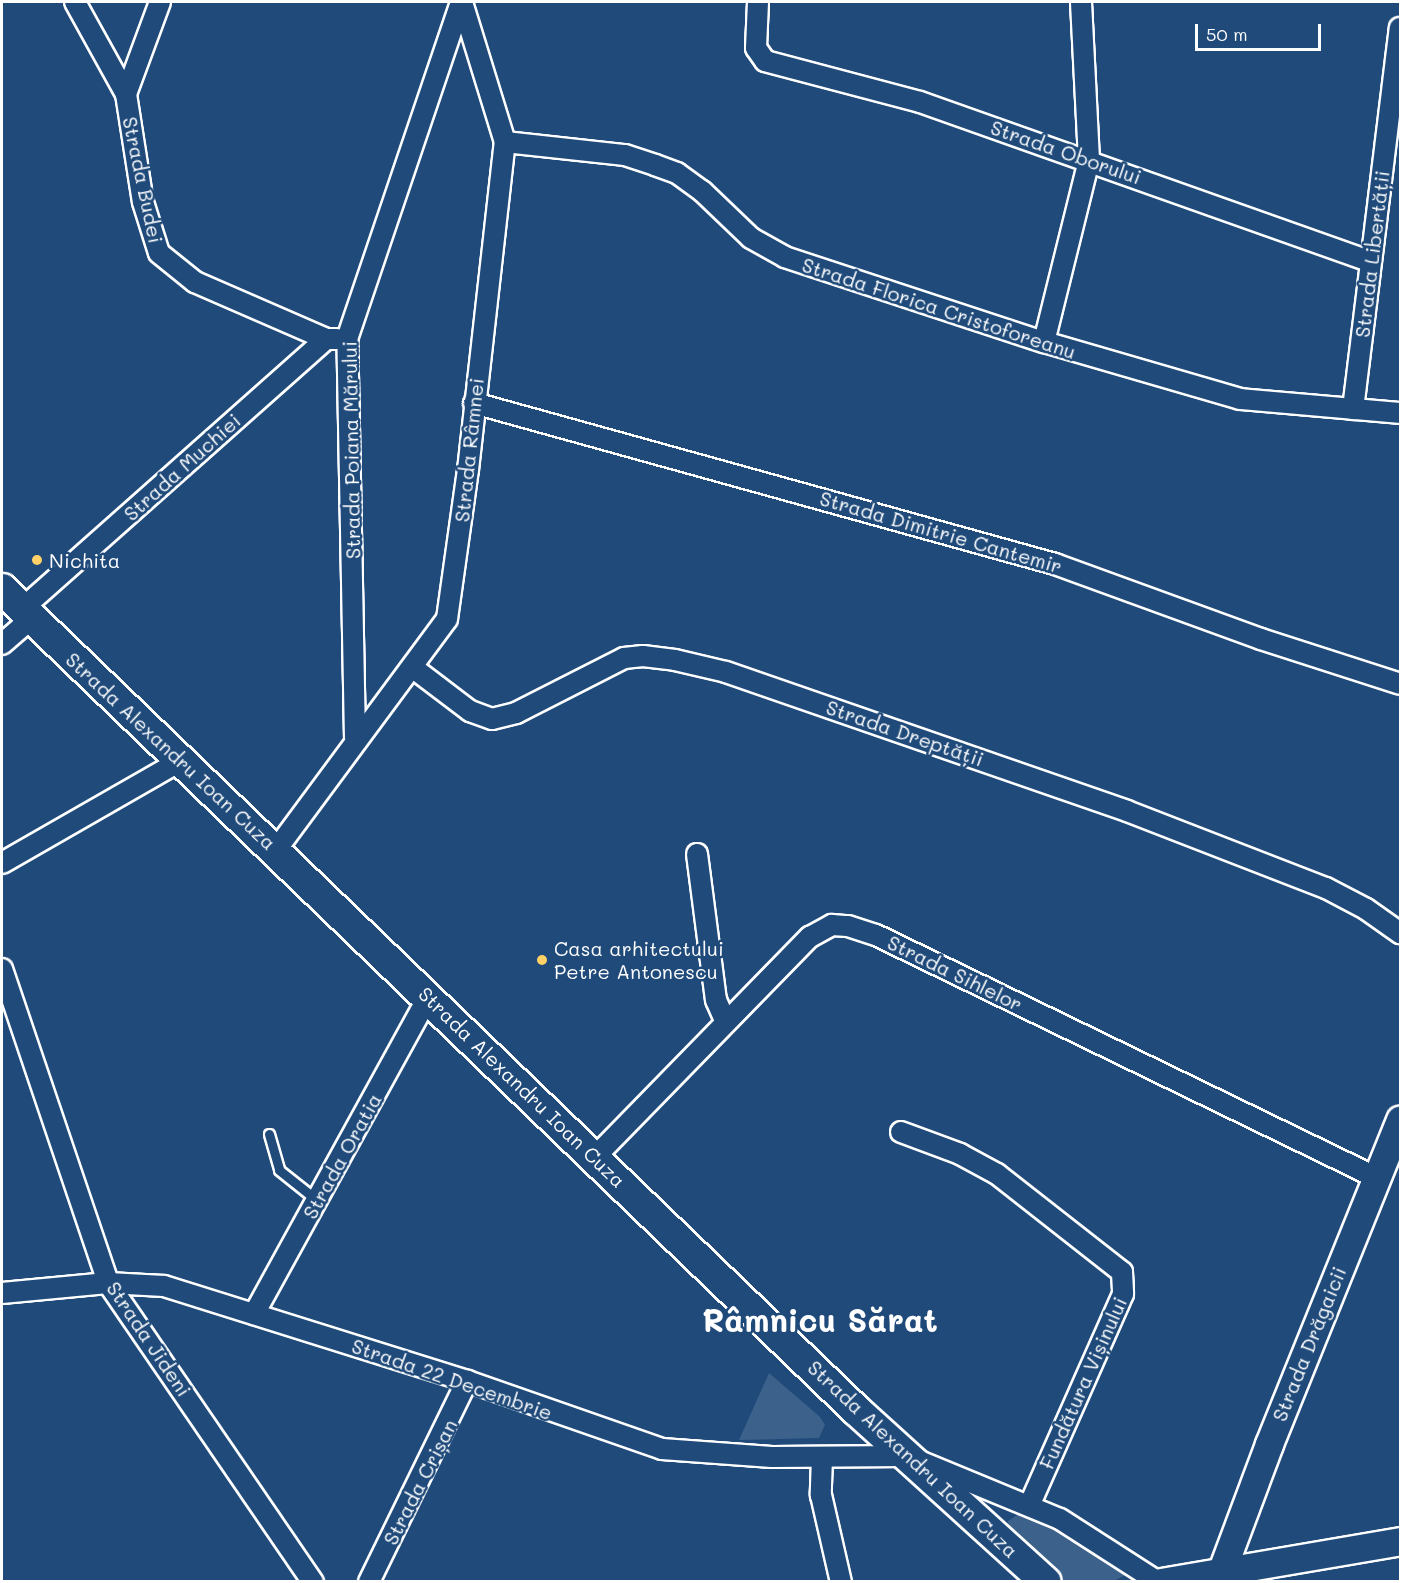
<!DOCTYPE html>
<html>
<head>
<meta charset="utf-8">
<style>
  body { margin:0 }
  #map { position:relative; width:1402px; height:1583px; overflow:hidden; background:#1f4a7a; font-family:Mali,sans-serif }
  div>[style] { position:absolute }
  .green>* { inset:0; background:#3c618b }
  .roads { filter:drop-shadow(2px 0 #fff) drop-shadow(-2px 0 #fff) drop-shadow(0 2px #fff) drop-shadow(0 -2px #fff) }
  .lane>* { height:9px; margin:-4.5px; padding:0 4.5px; transform-origin:4.5px; border-radius:4.5px; background:#1f4a7a }
  .street>* { height:20px; margin:-10px; padding:0 10px; transform-origin:10px; border-radius:10px; background:#1f4a7a }
  .secondary>* { height:27px; margin:-13.5px; padding:0 13.5px; transform-origin:13.5px; border-radius:13.5px; background:#1f4a7a }
  .primary>* { height:30px; margin:-15px; padding:0 15px; transform-origin:15px; border-radius:15px; background:#1f4a7a }
  .dots>* { width:16px; height:16px; translate:-50% -50%; box-sizing:border-box; border:3px solid #1f4a7a; border-radius:50% }
  span { translate:-50% -50%; white-space:nowrap; text-align:center; line-height:1.15; -webkit-text-stroke:5px #1f4a7a; paint-order:stroke }
  .street-label { font-size:20px; color:#fff }
  .poi-label { font-size:20px; color:#fff }
  .left { translate:0 -50%; text-align:left }
  .town-label { font-size:32px; color:#fff; font-weight:700 }
  .frame { position:absolute; inset:0; border:3px solid #fff; pointer-events:none }
  .scale { position:absolute; left:1195px; top:24px; width:126px; height:27px; box-sizing:border-box; border:3px solid #fff; border-top:0; padding-left:8px; font-size:18px; line-height:21px; white-space:nowrap; color:#fff; -webkit-text-stroke:4px #1f4a7a; paint-order:stroke }
</style>
</head>
<body>
<div id="map">
  <div class="green">
    <div style="clip-path:polygon(769px 1373px,820px 1417px,825px 1425px,819px 1438px,739px 1440px)"></div>
    <div style="clip-path:polygon(1022px 1512px,1121px 1567px,1129px 1573px,1114px 1581px,1059px 1581px,1010px 1533px,1008px 1521px)"></div>
  </div>
  <div class="roads">
    <div class="lane">
      <div style="left:269px;top:1134px;width:37px;rotate:74deg"></div>
      <div style="left:279px;top:1170px;width:50px;rotate:38.5deg"></div>
    </div>
    <div class="street">
      <div style="left:75px;top:2px;width:105px;rotate:61deg"></div>
      <div style="left:126px;top:94px;width:109px;rotate:81.1deg"></div>
      <div style="left:143px;top:202px;width:53px;rotate:72.6deg"></div>
      <div style="left:159px;top:253px;width:46px;rotate:38.9deg"></div>
      <div style="left:195px;top:282px;width:143px;rotate:23.5deg"></div>
      <div style="left:758px;top:2px;width:46px;rotate:92.5deg"></div>
      <div style="left:756px;top:48px;width:16px;rotate:55deg"></div>
      <div style="left:765px;top:61px;width:160px;rotate:14.8deg"></div>
      <div style="left:920px;top:102px;width:477px;rotate:19.5deg"></div>
      <div style="left:126px;top:94px;width:98px;rotate:-69.7deg"></div>
      <div style="left:505px;top:142px;width:121px;rotate:6.2deg"></div>
      <div style="left:625px;top:155px;width:32px;rotate:18deg"></div>
      <div style="left:655px;top:165px;width:23px;rotate:20deg"></div>
      <div style="left:677px;top:173px;width:31px;rotate:36deg"></div>
      <div style="left:702px;top:191px;width:68px;rotate:43.8deg"></div>
      <div style="left:751px;top:238px;width:39px;rotate:29deg"></div>
      <div style="left:785px;top:257px;width:273px;rotate:18.2deg"></div>
      <div style="left:1044px;top:342px;width:204px;rotate:16.2deg"></div>
      <div style="left:1240px;top:399px;width:161px;rotate:5deg"></div>
      <div style="left:1044px;top:342px;width:187px;rotate:-76.1deg"></div>
      <div style="left:1089px;top:160px;width:158px;rotate:-92.9deg"></div>
      <div style="left:474px;top:403px;width:603px;rotate:15.49deg"></div>
      <div style="left:1055px;top:564px;width:219px;rotate:20deg"></div>
      <div style="left:1261px;top:639px;width:146px;rotate:17.9deg"></div>
      <div style="left:1353px;top:409px;width:384px;rotate:-83deg"></div>
      <div style="left:22px;top:609px;width:407px;rotate:-41.6deg"></div>
      <div style="left:326px;top:339px;width:11px"></div>
      <div style="left:2px;top:644px;width:40px;rotate:-41deg"></div>
      <div style="left:412px;top:667px;width:73px;rotate:37.2deg"></div>
      <div style="left:470px;top:711px;width:23px;rotate:20deg"></div>
      <div style="left:492px;top:719px;width:25px;rotate:-14deg"></div>
      <div style="left:516px;top:713px;width:121px;rotate:-27deg"></div>
      <div style="left:624px;top:658px;width:19px;rotate:-6deg"></div>
      <div style="left:643px;top:656px;width:32px;rotate:7deg"></div>
      <div style="left:675px;top:660px;width:52px;rotate:13.2deg"></div>
      <div style="left:726px;top:672px;width:424px;rotate:19.1deg"></div>
      <div style="left:1127px;top:811px;width:213px;rotate:21.2deg"></div>
      <div style="left:1326px;top:888px;width:45px;rotate:27.7deg"></div>
      <div style="left:1366px;top:909px;width:42px;rotate:35.2deg"></div>
      <div style="left:355px;top:738px;width:399px;rotate:-91.1deg"></div>
      <div style="left:347px;top:339px;width:356px;rotate:-71.3deg"></div>
      <div style="left:276px;top:850px;width:287px;rotate:-53.5deg"></div>
      <div style="left:447px;top:619px;width:150px;rotate:-82deg"></div>
      <div style="left:468px;top:470px;width:330px;rotate:-83.6deg"></div>
      <div style="left:505px;top:142px;width:146px;rotate:-107.1deg"></div>
      <div style="left:697px;top:854px;width:147px;rotate:82.6deg"></div>
      <div style="left:716px;top:1000px;width:22px;rotate:66deg"></div>
      <div style="left:2px;top:863px;width:207px;rotate:-29.8deg"></div>
      <div style="left:2px;top:969px;width:331px;rotate:71.3deg"></div>
      <div style="left:108px;top:1283px;width:363px;rotate:55.6deg"></div>
      <div style="left:901px;top:1132px;width:63px;rotate:20.4deg"></div>
      <div style="left:960px;top:1154px;width:42px;rotate:28.4deg"></div>
      <div style="left:997px;top:1174px;width:159px;rotate:38.1deg"></div>
      <div style="left:1122px;top:1272px;width:22px;rotate:87deg"></div>
      <div style="left:1123px;top:1294px;width:230px;rotate:113.9deg"></div>
      <div style="left:595px;top:1157px;width:308px;rotate:-45.7deg"></div>
      <div style="left:810px;top:937px;width:25px;rotate:-29deg"></div>
      <div style="left:832px;top:925px;width:16px;rotate:4deg"></div>
      <div style="left:848px;top:926px;width:29px;rotate:18deg"></div>
      <div style="left:876px;top:935px;width:555px;rotate:25.87deg"></div>
      <div style="left:2px;top:1293px;width:106px;rotate:-5.4deg"></div>
      <div style="left:108px;top:1283px;width:56px;rotate:3.1deg"></div>
      <div style="left:164px;top:1286px;width:318px;rotate:17.4deg"></div>
      <div style="left:467px;top:1381px;width:207px;rotate:19.2deg"></div>
      <div style="left:662px;top:1449px;width:110px;rotate:4.2deg"></div>
      <div style="left:772px;top:1457px;width:135px;rotate:-0.4deg"></div>
      <div style="left:907px;top:1456px;width:165px;rotate:22.4deg"></div>
      <div style="left:1060px;top:1519px;width:117px;rotate:32.7deg"></div>
      <div style="left:254px;top:1314px;width:361px;rotate:-61.2deg"></div>
      <div style="left:822px;top:1457px;width:38px;rotate:92deg"></div>
      <div style="left:821px;top:1495px;width:89px;rotate:77.1deg"></div>
      <div style="left:369px;top:1582px;width:224px;rotate:-64deg"></div>
    </div>
    <div class="secondary">
      <div style="left:1222px;top:1570px;width:134px;rotate:-69.5deg"></div>
      <div style="left:1269px;top:1444px;width:350px;rotate:-68deg"></div>
      <div style="left:1161px;top:1582px;width:242px;rotate:-9.7deg"></div>
    </div>
    <div class="primary">
      <div style="left:2px;top:589px;width:1185px;rotate:43.87deg"></div>
      <div style="left:856px;top:1410px;width:256px;rotate:42.2deg"></div>
    </div>
  </div>
  <div class="dots">
    <div style="left:37px;top:560px;background:#ffd166"></div>
    <div style="left:542px;top:960px;background:#ffd166"></div>
  </div>
  <div class="street-label">
    <span style="left:1066px;top:152px;rotate:19deg">Strada Oborului</span>
    <span style="left:143px;top:180px;rotate:78deg">Strada Budei</span>
    <span style="left:1372px;top:254px;rotate:-83deg">Strada Libertății</span>
    <span style="left:939px;top:308px;rotate:18deg">Strada Florica Cristoforeanu</span>
    <span style="left:351px;top:450px;rotate:-91deg">Strada Poiana Mărului</span>
    <span style="left:469px;top:450px;rotate:-84deg">Strada Râmnei</span>
    <span style="left:182px;top:467px;rotate:-42deg">Strada Muchiei</span>
    <span style="left:941px;top:532px;rotate:16deg">Strada Dimitrie Cantemir</span>
    <span style="left:905px;top:733px;rotate:19deg">Strada Dreptății</span>
    <span style="left:171px;top:751px;rotate:43deg">Strada Alexandru Ioan Cuza</span>
    <span style="left:955px;top:973px;rotate:26deg">Strada Sihlelor</span>
    <span style="left:522px;top:1087px;rotate:44deg">Strada Alexandru Ioan Cuza</span>
    <span style="left:342px;top:1156px;rotate:-61deg">Strada Oratia</span>
    <span style="left:149px;top:1339px;rotate:56deg">Strada Jideni</span>
    <span style="left:1309px;top:1344px;rotate:-68deg">Strada Drăgaicii</span>
    <span style="left:452px;top:1379px;rotate:19deg">Strada 22 Decembrie</span>
    <span style="left:1083px;top:1383px;rotate:-66deg">Fundătura Vișinului</span>
    <span style="left:913px;top:1459px;rotate:43deg">Strada Alexandru Ioan Cuza</span>
    <span style="left:420px;top:1482px;rotate:-63deg">Strada Crișan</span>
  </div>
  <div class="poi-label">
    <span class="left" style="left:49px;top:560px">Nichita</span>
    <span class="left" style="left:554px;top:960px">Casa arhitectului<br>Petre Antonescu</span>
  </div>
  <div class="town-label">
    <span style="left:820px;top:1319px">Râmnicu Sărat</span>
  </div>
  <div class="frame"></div>
  <div class="scale">50 m</div>
</div>
</body>
</html>
